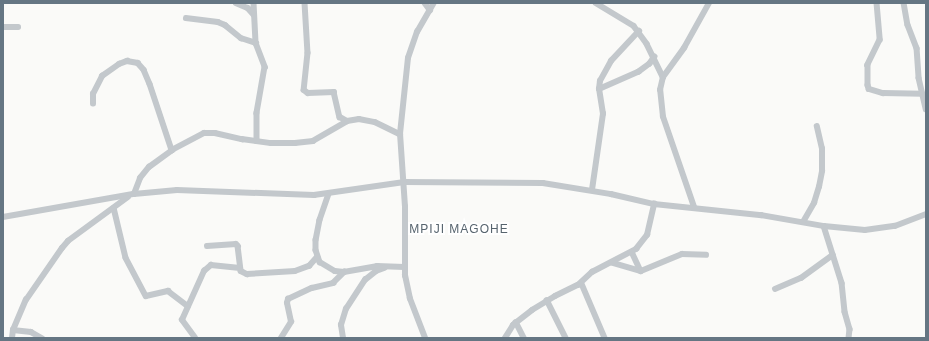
<!DOCTYPE html>
<html>
<head>
<meta charset="utf-8">
<style>
  body { margin:0 }
  #map { position:relative; width:929px; height:341px; overflow:hidden; background:#fafaf8; font-family:Arial,sans-serif }
  div>[style] { position:absolute }
  .minor>* { height:5.5px; margin:-2.75px; padding:0 2.75px; transform-origin:2.75px; border-radius:2.75px; background:#c3c8cc }
  span { translate:-50% -50%; white-space:nowrap; text-align:center; line-height:1.15; -webkit-text-stroke:4px #fff; paint-order:stroke }
  .quarter-label { font-size:12px; color:#57646e; letter-spacing:1px }
  .frame { position:absolute; inset:0; border:4px solid #657683; pointer-events:none }
</style>
</head>
<body>
<div id="map">
  <div class="minor">
    <div style="left:236px;top:3px;width:13px;rotate:23deg"></div>
    <div style="left:248px;top:8px;width:9px;rotate:49deg"></div>
    <div style="left:254px;top:3px;width:40px;rotate:87.1deg"></div>
    <div style="left:256px;top:43px;width:26px;rotate:69deg"></div>
    <div style="left:265px;top:67px;width:47px;rotate:99.9deg"></div>
    <div style="left:257px;top:113px;width:28px;rotate:90deg"></div>
    <div style="left:305px;top:3px;width:50px;rotate:86.6deg"></div>
    <div style="left:308px;top:53px;width:37px;rotate:96deg"></div>
    <div style="left:304px;top:90px;width:5px;rotate:37deg"></div>
    <div style="left:308px;top:93px;width:26px;rotate:-2deg"></div>
    <div style="left:334px;top:92px;width:26px;rotate:77deg"></div>
    <div style="left:340px;top:117px;width:8px;rotate:30deg"></div>
    <div style="left:425px;top:3px;width:9px;rotate:54deg"></div>
    <div style="left:596px;top:3px;width:44px;rotate:31.2deg"></div>
    <div style="left:634px;top:26px;width:22px;rotate:54deg"></div>
    <div style="left:647px;top:44px;width:37px;rotate:64deg"></div>
    <div style="left:877px;top:3px;width:37px;rotate:85deg"></div>
    <div style="left:880px;top:40px;width:28px;rotate:116deg"></div>
    <div style="left:868px;top:65px;width:20px;rotate:90deg"></div>
    <div style="left:868px;top:85px;width:4px;rotate:76deg"></div>
    <div style="left:869px;top:89px;width:15px;rotate:16deg"></div>
    <div style="left:883px;top:93px;width:39px;rotate:1deg"></div>
    <div style="left:904px;top:3px;width:22px;rotate:80deg"></div>
    <div style="left:908px;top:25px;width:25px;rotate:69deg"></div>
    <div style="left:917px;top:48px;width:30px;rotate:86deg"></div>
    <div style="left:919px;top:78px;width:32px;rotate:77deg"></div>
    <div style="left:186px;top:18px;width:32px;rotate:7deg"></div>
    <div style="left:218px;top:22px;width:8px;rotate:23deg"></div>
    <div style="left:225px;top:25px;width:21px;rotate:39deg"></div>
    <div style="left:241px;top:38px;width:16px;rotate:18deg"></div>
    <div style="left:3px;top:27px;width:15px"></div>
    <div style="left:599px;top:89px;width:43px;rotate:-23.6deg"></div>
    <div style="left:638px;top:72px;width:14px;rotate:-36deg"></div>
    <div style="left:649px;top:64px;width:9px;rotate:-54deg"></div>
    <div style="left:93px;top:104px;width:10px;rotate:-90deg"></div>
    <div style="left:93px;top:94px;width:20px;rotate:-63deg"></div>
    <div style="left:102px;top:76px;width:21px;rotate:-35deg"></div>
    <div style="left:119px;top:64px;width:9px;rotate:-21deg"></div>
    <div style="left:127px;top:61px;width:11px;rotate:10deg"></div>
    <div style="left:138px;top:63px;width:9px;rotate:49deg"></div>
    <div style="left:144px;top:70px;width:15px;rotate:67deg"></div>
    <div style="left:150px;top:84px;width:70px;rotate:71.6deg"></div>
    <div style="left:592px;top:190px;width:77px;rotate:-81.8deg"></div>
    <div style="left:603px;top:114px;width:25px;rotate:-99deg"></div>
    <div style="left:599px;top:89px;width:8px;rotate:-83deg"></div>
    <div style="left:600px;top:81px;width:23px;rotate:-61deg"></div>
    <div style="left:611px;top:61px;width:41px;rotate:-47deg"></div>
    <div style="left:134px;top:194px;width:17px;rotate:-69deg"></div>
    <div style="left:140px;top:178px;width:14px;rotate:-51deg"></div>
    <div style="left:149px;top:167px;width:29px;rotate:-36deg"></div>
    <div style="left:172px;top:150px;width:36px;rotate:-28deg"></div>
    <div style="left:204px;top:133px;width:11px"></div>
    <div style="left:215px;top:133px;width:28px;rotate:13deg"></div>
    <div style="left:242px;top:139px;width:29px;rotate:8deg"></div>
    <div style="left:271px;top:143px;width:24px"></div>
    <div style="left:295px;top:143px;width:18px;rotate:-6deg"></div>
    <div style="left:313px;top:141px;width:39px;rotate:-30deg"></div>
    <div style="left:347px;top:121px;width:12px;rotate:-9deg"></div>
    <div style="left:359px;top:119px;width:16px;rotate:11deg"></div>
    <div style="left:375px;top:122px;width:28px;rotate:26deg"></div>
    <div style="left:329px;top:194px;width:28px;rotate:109deg"></div>
    <div style="left:320px;top:220px;width:20px;rotate:101deg"></div>
    <div style="left:316px;top:240px;width:10px;rotate:90deg"></div>
    <div style="left:316px;top:250px;width:13px;rotate:72deg"></div>
    <div style="left:320px;top:262px;width:17px;rotate:31deg"></div>
    <div style="left:335px;top:271px;width:9px;rotate:6deg"></div>
    <div style="left:344px;top:272px;width:34px;rotate:-10deg"></div>
    <div style="left:377px;top:266px;width:27px;rotate:2deg"></div>
    <div style="left:694px;top:207px;width:95px;rotate:-109deg"></div>
    <div style="left:663px;top:117px;width:27px;rotate:-96deg"></div>
    <div style="left:660px;top:90px;width:13px;rotate:-77deg"></div>
    <div style="left:663px;top:77px;width:36px;rotate:-54deg"></div>
    <div style="left:684px;top:48px;width:51px;rotate:-60.9deg"></div>
    <div style="left:114px;top:208px;width:51px;rotate:76.5deg"></div>
    <div style="left:126px;top:258px;width:43px;rotate:62.2deg"></div>
    <div style="left:146px;top:296px;width:23px;rotate:-13deg"></div>
    <div style="left:168px;top:291px;width:25px;rotate:37deg"></div>
    <div style="left:3px;top:217px;width:133px;rotate:-10deg"></div>
    <div style="left:134px;top:194px;width:43px;rotate:-5.3deg"></div>
    <div style="left:177px;top:190px;width:137px;rotate:2.1deg"></div>
    <div style="left:314px;top:195px;width:91px;rotate:-8.2deg"></div>
    <div style="left:404px;top:182px;width:139px;rotate:0.4deg"></div>
    <div style="left:543px;top:183px;width:69px;rotate:9.2deg"></div>
    <div style="left:611px;top:194px;width:44px;rotate:13.1deg"></div>
    <div style="left:654px;top:204px;width:108px;rotate:5.9deg"></div>
    <div style="left:761px;top:215px;width:64px;rotate:9.9deg"></div>
    <div style="left:824px;top:226px;width:41px;rotate:5.6deg"></div>
    <div style="left:865px;top:230px;width:30px;rotate:-8deg"></div>
    <div style="left:895px;top:226px;width:33px;rotate:-21deg"></div>
    <div style="left:803px;top:222px;width:22px;rotate:-60deg"></div>
    <div style="left:814px;top:203px;width:17px;rotate:-73deg"></div>
    <div style="left:819px;top:187px;width:16px;rotate:-79deg"></div>
    <div style="left:822px;top:171px;width:22px;rotate:-90deg"></div>
    <div style="left:822px;top:149px;width:23px;rotate:-103deg"></div>
    <div style="left:824px;top:226px;width:60px;rotate:72.5deg"></div>
    <div style="left:842px;top:283px;width:29px;rotate:84deg"></div>
    <div style="left:845px;top:312px;width:18px;rotate:74deg"></div>
    <div style="left:850px;top:329px;width:9px;rotate:96deg"></div>
    <div style="left:207px;top:246px;width:29px;rotate:-4deg"></div>
    <div style="left:236px;top:244px;width:3px;rotate:45deg"></div>
    <div style="left:238px;top:246px;width:25px;rotate:83deg"></div>
    <div style="left:241px;top:271px;width:7px;rotate:27deg"></div>
    <div style="left:247px;top:274px;width:48px;rotate:-3.6deg"></div>
    <div style="left:295px;top:271px;width:15px;rotate:-20deg"></div>
    <div style="left:309px;top:266px;width:12px;rotate:-48deg"></div>
    <div style="left:632px;top:252px;width:21px;rotate:65deg"></div>
    <div style="left:613px;top:263px;width:29px;rotate:16deg"></div>
    <div style="left:641px;top:271px;width:44px;rotate:-22.5deg"></div>
    <div style="left:682px;top:254px;width:24px;rotate:2deg"></div>
    <div style="left:582px;top:284px;width:59px;rotate:66.9deg"></div>
    <div style="left:775px;top:289px;width:28px;rotate:-23deg"></div>
    <div style="left:801px;top:278px;width:39px;rotate:-36deg"></div>
    <div style="left:547px;top:300px;width:42px;rotate:63.4deg"></div>
    <div style="left:516px;top:322px;width:18px;rotate:63deg"></div>
    <div style="left:13px;top:330px;width:18px;rotate:6deg"></div>
    <div style="left:31px;top:332px;width:13px;rotate:29deg"></div>
    <div style="left:12px;top:338px;width:8px;rotate:-83deg"></div>
    <div style="left:13px;top:330px;width:33px;rotate:-67deg"></div>
    <div style="left:26px;top:300px;width:63px;rotate:-55.3deg"></div>
    <div style="left:62px;top:248px;width:9px;rotate:-49deg"></div>
    <div style="left:68px;top:241px;width:74px;rotate:-36.3deg"></div>
    <div style="left:195px;top:338px;width:22px;rotate:-126deg"></div>
    <div style="left:182px;top:320px;width:54px;rotate:-65.8deg"></div>
    <div style="left:204px;top:271px;width:9px;rotate:-41deg"></div>
    <div style="left:211px;top:265px;width:29px;rotate:6deg"></div>
    <div style="left:281px;top:338px;width:19px;rotate:-58deg"></div>
    <div style="left:291px;top:322px;width:19px;rotate:-102deg"></div>
    <div style="left:287px;top:303px;width:4px;rotate:-76deg"></div>
    <div style="left:288px;top:299px;width:26px;rotate:-25deg"></div>
    <div style="left:312px;top:288px;width:22px;rotate:-13deg"></div>
    <div style="left:333px;top:283px;width:16px;rotate:-45deg"></div>
    <div style="left:343px;top:338px;width:13px;rotate:-99deg"></div>
    <div style="left:341px;top:325px;width:17px;rotate:-73deg"></div>
    <div style="left:346px;top:309px;width:35px;rotate:-57deg"></div>
    <div style="left:365px;top:280px;width:14px;rotate:-39deg"></div>
    <div style="left:376px;top:271px;width:9px;rotate:-21deg"></div>
    <div style="left:425px;top:338px;width:42px;rotate:-111deg"></div>
    <div style="left:410px;top:299px;width:24px;rotate:-102deg"></div>
    <div style="left:405px;top:276px;width:69px;rotate:-90deg"></div>
    <div style="left:405px;top:207px;width:73px;rotate:-93.9deg"></div>
    <div style="left:400px;top:134px;width:76px;rotate:-84deg"></div>
    <div style="left:408px;top:58px;width:28px;rotate:-71deg"></div>
    <div style="left:417px;top:32px;width:34px;rotate:-60deg"></div>
    <div style="left:505px;top:338px;width:15px;rotate:-58deg"></div>
    <div style="left:513px;top:325px;width:24px;rotate:-38deg"></div>
    <div style="left:532px;top:310px;width:27px;rotate:-31deg"></div>
    <div style="left:555px;top:296px;width:25px;rotate:-26deg"></div>
    <div style="left:578px;top:285px;width:19px;rotate:-43deg"></div>
    <div style="left:592px;top:272px;width:50px;rotate:-27.6deg"></div>
    <div style="left:636px;top:249px;width:18px;rotate:-52deg"></div>
    <div style="left:647px;top:235px;width:32px;rotate:-77deg"></div>
  </div>
  <div class="quarter-label">
    <span style="left:459px;top:230px">MPIJI MAGOHE</span>
  </div>
  <div class="frame"></div>
</div>
</body>
</html>
